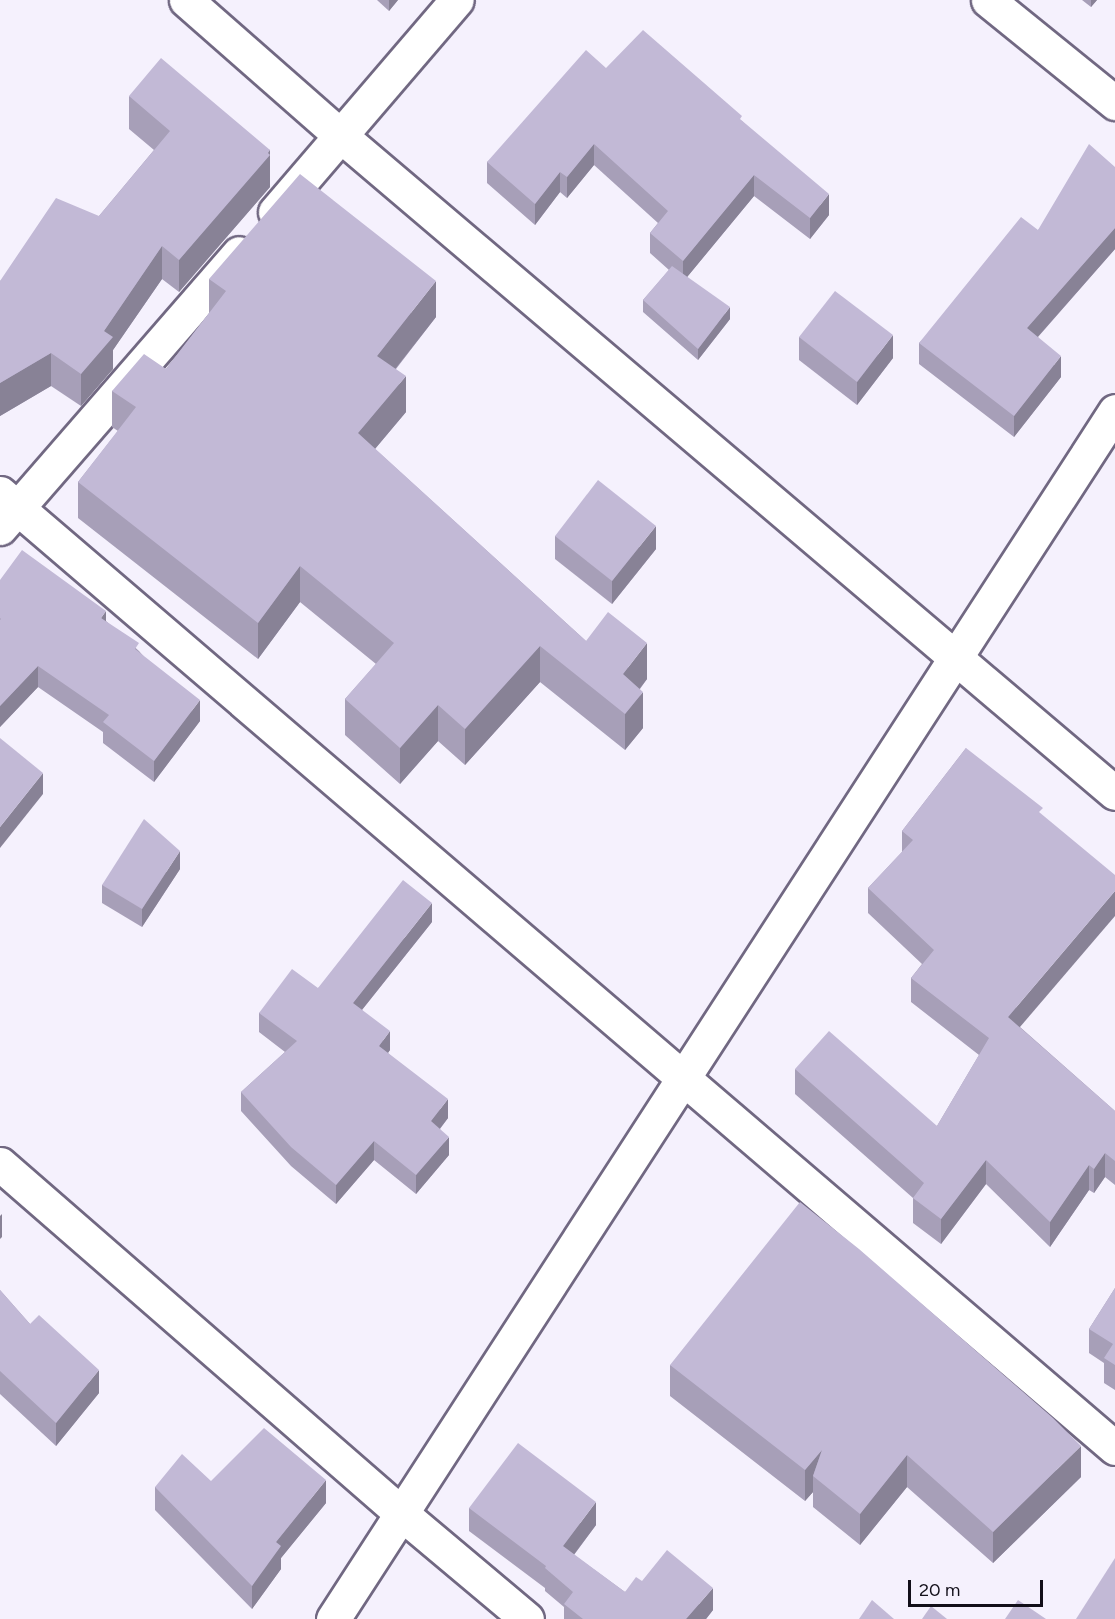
<!DOCTYPE html>
<html>
<head>
<meta charset="utf-8">
<style>
  body { margin:0 }
  #map { position:relative; width:1115px; height:1619px; overflow:hidden; background:#f5f1fd; font-family:Figtree,sans-serif }
  div>[style] { position:absolute }
  .roads { filter:drop-shadow(2px 0 #716882) drop-shadow(-2px 0 #716882) drop-shadow(0 2px #716882) drop-shadow(0 -2px #716882) }
  .minor>* { height:33px; margin:-16.5px; padding:0 16.5px; transform-origin:16.5px; border-radius:16.5px; background:#fff }
  .wall>* { inset:0; background:#a79fb8 }
  .shaded-wall>* { inset:0; background:#888296 }
  .building>* { inset:0; background:#c2b9d6 }
  span { translate:-50% -50%; white-space:nowrap; text-align:center; line-height:1.15; -webkit-text-stroke:4.5px #f5f1fd; paint-order:stroke }
  .scale { position:absolute; left:908px; top:1580px; width:135px; height:27px; box-sizing:border-box; border:3px solid #120f19; border-top:0; padding-left:8px; font-size:18px; line-height:21px; white-space:nowrap; color:#120f19; -webkit-text-stroke:4px #f5f1fd; paint-order:stroke }
</style>
</head>
<body>
<div id="map">
  <div class="roads">
    <div class="minor">
      <div style="left:186px;top:0;width:206px;rotate:41.3deg"></div>
      <div style="left:341px;top:136px;width:1015px;rotate:40.33deg"></div>
      <div style="left:988px;top:0;width:164px;rotate:39deg"></div>
      <div style="left:275px;top:212px;width:279px;rotate:-49.4deg"></div>
      <div style="left:0;top:493px;width:1468px;rotate:40.58deg"></div>
      <div style="left:0;top:528px;width:364px;rotate:-49deg"></div>
      <div style="left:0;top:1164px;width:533px;rotate:41.04deg"></div>
      <div style="left:402px;top:1514px;width:163px;rotate:40deg"></div>
      <div style="left:333px;top:1619px;width:1439px;rotate:-57.08deg"></div>
    </div>
  </div>
  <div class="wall">
    <div style="clip-path:polygon(377px 0,398px 0,389px 11px)"></div>
    <div style="clip-path:polygon(1082px 0,1097px 0,1091px 7px)"></div>
    <div style="clip-path:polygon(606px 68px,742px 121px,829px 215px,810px 239px,754px 196px,687px 277px,730px 319px,698px 360px,643px 312px,643px 300px,669px 270px,650px 253px,650px 233px,658px 223px,594px 165px,567px 198px,560px 192px,535px 225px,487px 183px,487px 162px)"></div>
    <div style="clip-path:polygon(129px 96px,270px 150px,270px 187px,179px 292px,162px 279px,113px 350px,113px 369px,81px 406px,51px 386px,0 416px,0 281px,99px 216px,154px 150px,129px 129px)"></div>
    <div style="clip-path:polygon(1115px 167px,1115px 249px,1038px 337px,1061px 377px,1014px 437px,919px 364px,919px 343px,1038px 230px)"></div>
    <div style="clip-path:polygon(209px 279px,436px 317px,396px 369px,406px 412px,375px 449px,586px 641px,647px 679px,640px 689px,643px 728px,625px 750px,540px 682px,465px 765px,438px 741px,400px 784px,345px 735px,345px 699px,376px 664px,300px 602px,258px 659px,78px 518px,78px 482px,118px 431px,112px 427px,112px 391px,166px 369px,209px 313px)"></div>
    <div style="clip-path:polygon(799px 337px,893px 358px,857px 405px,799px 360px)"></div>
    <div style="clip-path:polygon(555px 536px,656px 549px,612px 604px,555px 559px)"></div>
    <div style="clip-path:polygon(0 580px,106px 621px,139px 651px,200px 721px,154px 782px,103px 743px,103px 732px,38px 687px,0 727px)"></div>
    <div style="clip-path:polygon(966px 748px,1020px 1027px,1115px 1111px,1115px 1185px,1105px 1177px,1094px 1193px,1089px 1190px,1050px 1247px,986px 1184px,941px 1244px,913px 1223px,913px 1198px,795px 1094px,795px 1069px,937px 1126px,979px 1055px,911px 1002px,911px 978px,922px 964px,868px 913px,868px 888px,902px 852px,902px 831px)"></div>
    <div style="clip-path:polygon(180px 869px,142px 927px,102px 903px,102px 885px)"></div>
    <div style="clip-path:polygon(432px 922px,362px 1010px,390px 1050px,388px 1053px,448px 1118px,440px 1129px,449px 1155px,416px 1194px,374px 1160px,336px 1204px,291px 1166px,241px 1111px,241px 1092px,285px 1052px,259px 1032px,259px 1013px,318px 988px)"></div>
    <div style="clip-path:polygon(1115px 1288px,1115px 1390px,1104px 1383px,1104px 1363px,1089px 1353px,1089px 1329px)"></div>
    <div style="clip-path:polygon(0 1290px,30px 1324px,99px 1393px,56px 1446px,0 1394px)"></div>
    <div style="clip-path:polygon(670px 1365px,1081px 1477px,993px 1563px,907px 1487px,860px 1545px,813px 1507px,813px 1492px,805px 1501px,670px 1396px)"></div>
    <div style="clip-path:polygon(211px 1481px,326px 1503px,281px 1558px,281px 1569px,252px 1609px,155px 1510px,155px 1487px)"></div>
    <div style="clip-path:polygon(469px 1508px,596px 1525px,574px 1555px,625px 1592px,642px 1581px,713px 1610px,706px 1619px,564px 1619px,564px 1607px,545px 1591px,545px 1588px,469px 1531px)"></div>
  </div>
  <div class="shaded-wall">
    <div style="clip-path:polygon(389px 0,398px 0,389px 11px)"></div>
    <div style="clip-path:polygon(1091px 0,1097px 0,1091px 7px)"></div>
    <div style="clip-path:polygon(594px 144px,594px 165px,567px 198px,567px 177px)"></div>
    <div style="clip-path:polygon(270px 150px,270px 187px,179px 292px,179px 260px)"></div>
    <div style="clip-path:polygon(560px 172px,560px 192px,535px 225px,535px 204px)"></div>
    <div style="clip-path:polygon(754px 175px,754px 196px,683px 282px,683px 261px)"></div>
    <div style="clip-path:polygon(829px 194px,829px 215px,810px 239px,810px 218px)"></div>
    <div style="clip-path:polygon(1115px 228px,1115px 249px,1027px 349px,1027px 328px)"></div>
    <div style="clip-path:polygon(162px 246px,162px 279px,113px 350px,113px 369px,81px 406px,81px 374px,104px 331px)"></div>
    <div style="clip-path:polygon(436px 281px,436px 317px,377px 392px,377px 356px)"></div>
    <div style="clip-path:polygon(730px 307px,730px 319px,698px 360px,698px 349px)"></div>
    <div style="clip-path:polygon(893px 335px,893px 358px,857px 405px,857px 382px)"></div>
    <div style="clip-path:polygon(51px 353px,51px 386px,0 416px,0 383px)"></div>
    <div style="clip-path:polygon(1061px 356px,1061px 377px,1014px 437px,1014px 416px)"></div>
    <div style="clip-path:polygon(406px 376px,406px 412px,358px 469px,358px 433px)"></div>
    <div style="clip-path:polygon(656px 526px,656px 549px,612px 604px,612px 581px)"></div>
    <div style="clip-path:polygon(300px 566px,300px 602px,258px 659px,258px 623px)"></div>
    <div style="clip-path:polygon(106px 611px,106px 632px,101px 618px)"></div>
    <div style="clip-path:polygon(647px 643px,647px 679px,623px 710px,623px 674px)"></div>
    <div style="clip-path:polygon(540px 646px,540px 682px,465px 765px,465px 729px)"></div>
    <div style="clip-path:polygon(38px 666px,38px 687px,0 727px,0 706px)"></div>
    <div style="clip-path:polygon(643px 692px,643px 728px,625px 750px,625px 714px)"></div>
    <div style="clip-path:polygon(200px 700px,200px 721px,154px 782px,154px 761px)"></div>
    <div style="clip-path:polygon(438px 705px,438px 741px,400px 784px,400px 748px)"></div>
    <div style="clip-path:polygon(43px 773px,43px 794px,0 848px,0 827px)"></div>
    <div style="clip-path:polygon(180px 851px,180px 869px,142px 927px,142px 909px)"></div>
    <div style="clip-path:polygon(1115px 891px,1115px 916px,1008px 1041px,1008px 1017px)"></div>
    <div style="clip-path:polygon(432px 903px,432px 922px,353px 1021px,353px 1003px)"></div>
    <div style="clip-path:polygon(390px 1031px,390px 1050px,379px 1065px,379px 1046px)"></div>
    <div style="clip-path:polygon(448px 1099px,448px 1118px,431px 1140px,431px 1121px)"></div>
    <div style="clip-path:polygon(449px 1137px,449px 1155px,416px 1194px,416px 1175px)"></div>
    <div style="clip-path:polygon(374px 1141px,374px 1160px,336px 1204px,336px 1185px)"></div>
    <div style="clip-path:polygon(1105px 1153px,1105px 1177px,1094px 1193px,1094px 1169px)"></div>
    <div style="clip-path:polygon(986px 1160px,986px 1184px,941px 1244px,941px 1219px)"></div>
    <div style="clip-path:polygon(1089px 1165px,1089px 1190px,1050px 1247px,1050px 1222px)"></div>
    <div style="clip-path:polygon(2px 1214px,2px 1237px,0 1239px,0 1216px)"></div>
    <div style="clip-path:polygon(99px 1370px,99px 1393px,56px 1446px,56px 1423px)"></div>
    <div style="clip-path:polygon(1081px 1446px,1081px 1477px,993px 1563px,993px 1532px)"></div>
    <div style="clip-path:polygon(822px 1450px,813px 1476px,813px 1492px,805px 1501px,805px 1470px)"></div>
    <div style="clip-path:polygon(907px 1455px,907px 1487px,860px 1545px,860px 1514px)"></div>
    <div style="clip-path:polygon(326px 1480px,326px 1503px,281px 1558px,281px 1569px,252px 1609px,252px 1586px,276px 1542px)"></div>
    <div style="clip-path:polygon(596px 1502px,596px 1525px,563px 1569px,563px 1546px)"></div>
    <div style="clip-path:polygon(713px 1588px,713px 1610px,706px 1619px,686px 1619px)"></div>
  </div>
  <div class="building">
    <div style="clip-path:polygon(643px 30px,742px 116px,740px 119px,829px 194px,810px 218px,754px 175px,683px 261px,650px 233px,668px 211px,594px 144px,567px 177px,560px 172px,535px 204px,487px 162px,586px 50px,606px 68px)"></div>
    <div style="clip-path:polygon(161px 58px,270px 150px,268px 153px,270px 155px,179px 260px,162px 246px,104px 331px,113px 337px,81px 374px,51px 353px,0 383px,0 281px,56px 198px,99px 216px,170px 131px,129px 96px)"></div>
    <div style="clip-path:polygon(1089px 144px,1115px 167px,1115px 228px,1027px 328px,1061px 356px,1014px 416px,919px 343px,1021px 217px,1038px 230px)"></div>
    <div style="clip-path:polygon(300px 174px,436px 281px,377px 356px,406px 376px,358px 433px,586px 641px,608px 612px,647px 643px,623px 674px,643px 692px,625px 714px,540px 646px,465px 729px,438px 705px,400px 748px,345px 699px,394px 643px,300px 566px,258px 623px,78px 482px,136px 407px,112px 391px,144px 354px,166px 369px,226px 291px,209px 279px)"></div>
    <div style="clip-path:polygon(672px 266px,730px 307px,698px 349px,643px 300px)"></div>
    <div style="clip-path:polygon(835px 291px,893px 335px,857px 382px,799px 337px)"></div>
    <div style="clip-path:polygon(598px 480px,656px 526px,612px 581px,555px 536px)"></div>
    <div style="clip-path:polygon(22px 550px,106px 611px,101px 618px,139px 643px,135px 649px,200px 700px,154px 761px,103px 722px,109px 715px,38px 666px,0 706px,0 620px,1px 619px,0 618px,0 580px)"></div>
    <div style="clip-path:polygon(0 738px,43px 773px,0 827px)"></div>
    <div style="clip-path:polygon(966px 748px,1043px 808px,1039px 812px,1115px 875px,1115px 891px,1008px 1017px,1115px 1111px,1115px 1161px,1105px 1153px,1094px 1169px,1089px 1165px,1050px 1222px,986px 1160px,941px 1219px,913px 1198px,924px 1183px,795px 1069px,829px 1031px,937px 1126px,989px 1038px,911px 978px,934px 950px,868px 888px,913px 840px,902px 831px)"></div>
    <div style="clip-path:polygon(144px 819px,180px 851px,142px 909px,102px 885px)"></div>
    <div style="clip-path:polygon(403px 880px,432px 903px,353px 1003px,390px 1031px,379px 1046px,448px 1099px,431px 1121px,449px 1137px,416px 1175px,374px 1141px,336px 1185px,291px 1147px,241px 1092px,297px 1041px,259px 1013px,292px 969px,318px 988px)"></div>
    <div style="clip-path:polygon(800px 1202px,859px 1249px,1053px 1418px,1081px 1446px,993px 1532px,907px 1455px,860px 1514px,813px 1476px,822px 1450px,805px 1470px,670px 1365px)"></div>
    <div style="clip-path:polygon(1115px 1288px,1115px 1365px,1104px 1358px,1113px 1344px,1089px 1329px)"></div>
    <div style="clip-path:polygon(0 1290px,30px 1324px,39px 1315px,99px 1370px,56px 1423px,0 1371px)"></div>
    <div style="clip-path:polygon(264px 1428px,326px 1480px,276px 1542px,281px 1546px,252px 1586px,155px 1487px,182px 1454px,211px 1481px)"></div>
    <div style="clip-path:polygon(518px 1443px,596px 1502px,563px 1546px,625px 1592px,636px 1577px,642px 1581px,667px 1550px,713px 1588px,686px 1619px,583px 1619px,564px 1604px,573px 1592px,545px 1568px,546px 1566px,469px 1508px)"></div>
    <div style="clip-path:polygon(1115px 1558px,1115px 1619px,1076px 1619px)"></div>
    <div style="clip-path:polygon(872px 1600px,894px 1619px,859px 1619px)"></div>
    <div style="clip-path:polygon(1018px 1600px,1046px 1619px,1005px 1619px)"></div>
    <div style="clip-path:polygon(931px 1606px,947px 1619px,922px 1619px)"></div>
  </div>
  <div class="scale">20 m</div>
</div>
</body>
</html>
